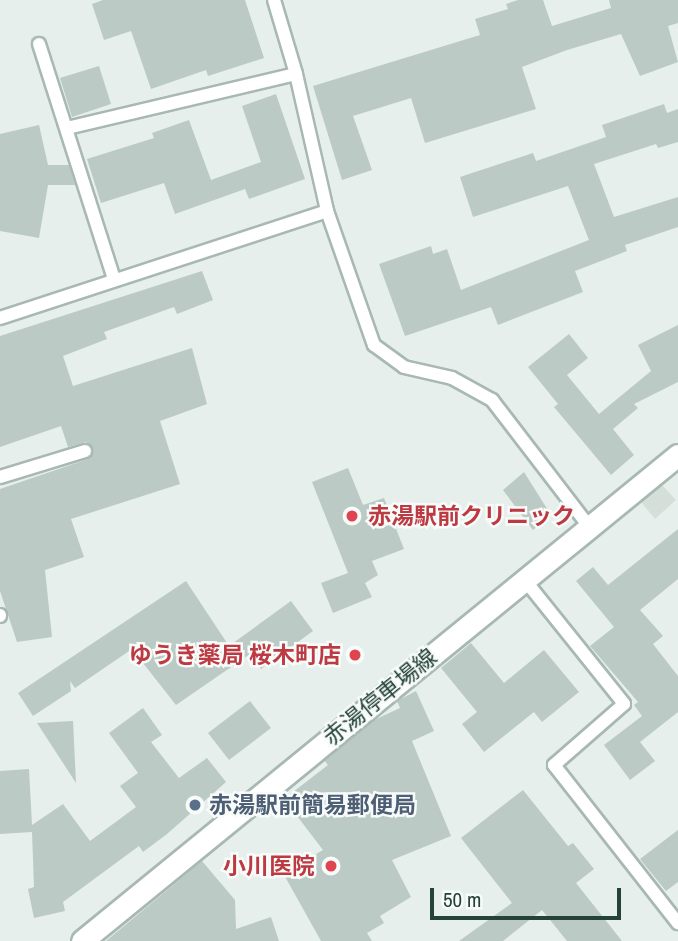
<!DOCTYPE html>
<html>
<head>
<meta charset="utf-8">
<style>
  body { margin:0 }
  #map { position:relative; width:678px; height:941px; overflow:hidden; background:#e6efeb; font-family:"Archivo Narrow","Noto Sans JP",sans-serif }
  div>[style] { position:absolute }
  .built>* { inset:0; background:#d4dfda }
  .building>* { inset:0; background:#bbcac4 }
  .roads { filter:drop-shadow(2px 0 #a8b8b2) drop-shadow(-2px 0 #a8b8b2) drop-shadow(0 2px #a8b8b2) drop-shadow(0 -2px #a8b8b2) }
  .lane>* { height:12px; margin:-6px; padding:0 6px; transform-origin:6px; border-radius:6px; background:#fff }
  .secondary>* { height:21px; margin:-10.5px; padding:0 10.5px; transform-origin:10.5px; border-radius:10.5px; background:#fff }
  .dots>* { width:19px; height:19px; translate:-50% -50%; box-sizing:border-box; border:4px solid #f7fbf9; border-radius:50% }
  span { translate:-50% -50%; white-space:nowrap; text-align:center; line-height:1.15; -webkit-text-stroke:5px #f7fbf9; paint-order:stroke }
  .health-label { font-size:23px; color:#be3a42; font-weight:700 }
  .left { translate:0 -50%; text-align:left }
  .right { translate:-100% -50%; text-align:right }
  .street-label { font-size:23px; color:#24423a }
  .service-label { font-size:23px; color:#4e5e75; font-weight:700 }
  .scale { position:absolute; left:430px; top:888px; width:191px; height:32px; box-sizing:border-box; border:4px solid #24423a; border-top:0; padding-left:9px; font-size:21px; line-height:24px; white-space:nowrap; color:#24423a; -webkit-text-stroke:5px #f7fbf9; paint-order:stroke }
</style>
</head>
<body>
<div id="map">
  <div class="built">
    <div style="clip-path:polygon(661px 484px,676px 500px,655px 519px,641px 502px)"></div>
  </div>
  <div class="building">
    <div style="clip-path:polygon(103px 0,245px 0,264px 58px,208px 76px,206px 70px,151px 89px,131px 31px,104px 40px,92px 4px)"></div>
    <div style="clip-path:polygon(518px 0,543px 0,552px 26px,611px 8px,609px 0,678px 0,678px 23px,668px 26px,678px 62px,640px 76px,621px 34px,567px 50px,522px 67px,536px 109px,425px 143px,411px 98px,353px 116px,372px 170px,342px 180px,313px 86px,480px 35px,475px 19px,508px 9px,506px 4px)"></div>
    <div style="clip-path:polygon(99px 66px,111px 104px,72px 117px,60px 78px)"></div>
    <div style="clip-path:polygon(276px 94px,305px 179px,249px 199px,245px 189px,175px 214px,164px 183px,101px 203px,87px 159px,154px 138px,152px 133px,189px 120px,211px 180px,261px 162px,242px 106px)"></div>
    <div style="clip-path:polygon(664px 104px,667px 113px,678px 109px,678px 142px,658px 148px,656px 144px,594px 164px,614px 217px,678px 197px,678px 227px,625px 245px,627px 251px,575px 271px,583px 292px,498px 325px,491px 307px,405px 336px,379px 264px,431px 246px,433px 254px,447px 249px,461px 290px,589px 240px,568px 186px,473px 217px,460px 177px,533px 153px,536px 161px,606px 137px,602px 125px)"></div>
    <div style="clip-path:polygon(39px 125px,48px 165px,69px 165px,75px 185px,48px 185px,39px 238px,0 231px,0 134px)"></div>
    <div style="clip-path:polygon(202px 271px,213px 300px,177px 314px,174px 307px,104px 332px,107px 339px,63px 356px,73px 386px,192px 348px,207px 404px,160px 421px,180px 484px,71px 519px,84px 557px,45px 570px,52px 637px,17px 642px,0 591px,0 489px,88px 459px,93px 449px,86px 442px,68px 447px,61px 426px,0 447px,0 336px)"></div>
    <div style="clip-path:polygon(678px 325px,678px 382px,634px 404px,638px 408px,613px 429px,634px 455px,611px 475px,554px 407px,558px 404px,528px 367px,569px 334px,588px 358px,567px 375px,599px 414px,651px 371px,638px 345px)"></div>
    <div style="clip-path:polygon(348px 468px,363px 505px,384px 498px,404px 549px,372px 561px,378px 575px,365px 583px,372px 597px,333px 613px,321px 583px,348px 573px,312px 482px)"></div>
    <div style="clip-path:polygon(524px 472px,551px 515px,533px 530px,503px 490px)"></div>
    <div style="clip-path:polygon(678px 529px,678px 579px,640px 610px,663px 636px,653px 644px,678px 676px,678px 712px,640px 742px,655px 761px,630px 780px,604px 745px,642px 716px,634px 705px,638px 702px,590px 646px,614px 627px,576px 581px,593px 567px,608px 585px)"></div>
    <div style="clip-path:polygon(186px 581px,229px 646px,291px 601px,313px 631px,261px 669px,250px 654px,176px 705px,132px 649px,75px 688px,70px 681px,71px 691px,33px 716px,18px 693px)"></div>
    <div style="clip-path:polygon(471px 643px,504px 683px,544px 650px,579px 692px,542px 722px,534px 712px,484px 752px,462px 724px,477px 712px,441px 668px)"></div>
    <div style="clip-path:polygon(416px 691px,434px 731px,412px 741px,451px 836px,392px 860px,411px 897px,380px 916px,384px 923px,367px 933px,372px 941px,321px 941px,283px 873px,323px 850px,284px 799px,328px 765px,324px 760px,372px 721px,400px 708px,397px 701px)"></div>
    <div style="clip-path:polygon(250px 701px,271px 728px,229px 760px,208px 733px)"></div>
    <div style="clip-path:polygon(143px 708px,162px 735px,151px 742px,179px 778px,207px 758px,226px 782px,167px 834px,143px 852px,139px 846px,63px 902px,65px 911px,34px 918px,28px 889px,34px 887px,32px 832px,0 834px,0 771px,29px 769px,32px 825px,63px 804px,90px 841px,136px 807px,120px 786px,138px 773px,109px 733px)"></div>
    <div style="clip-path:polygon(73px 721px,76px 783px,37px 723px)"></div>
    <div style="clip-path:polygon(523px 790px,568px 846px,573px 843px,594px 869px,576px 883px,622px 941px,567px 941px,542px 910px,503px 941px,459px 941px,512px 903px,461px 838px)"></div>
    <div style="clip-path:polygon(678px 830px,678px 882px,666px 891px,640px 859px)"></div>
    <div style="clip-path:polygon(202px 861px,235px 900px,236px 929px,271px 917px,279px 941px,106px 941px)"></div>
  </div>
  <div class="roads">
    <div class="lane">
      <div style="left:274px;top:0;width:77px;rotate:73.4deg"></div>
      <div style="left:296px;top:74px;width:140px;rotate:77.2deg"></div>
      <div style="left:327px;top:211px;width:142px;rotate:70.7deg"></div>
      <div style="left:374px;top:345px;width:37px;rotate:36deg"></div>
      <div style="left:404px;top:367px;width:49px;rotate:12.9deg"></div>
      <div style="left:452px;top:378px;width:46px;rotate:28.8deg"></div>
      <div style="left:492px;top:400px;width:163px;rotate:52.5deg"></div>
      <div style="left:39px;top:44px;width:247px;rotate:72.3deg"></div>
      <div style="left:67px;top:128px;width:235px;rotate:-13.3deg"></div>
      <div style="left:0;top:318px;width:344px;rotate:-18.1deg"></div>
      <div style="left:0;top:477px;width:89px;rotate:-17deg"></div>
      <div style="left:524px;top:579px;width:160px;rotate:51.3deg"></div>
      <div style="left:624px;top:704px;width:93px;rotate:138.9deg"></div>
      <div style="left:554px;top:765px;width:201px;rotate:51.9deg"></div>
      <div style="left:0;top:615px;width:1px;rotate:90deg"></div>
    </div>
    <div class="secondary">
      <div style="left:82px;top:941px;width:769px;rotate:-39.2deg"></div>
    </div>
  </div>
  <div class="dots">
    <div style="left:352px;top:516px;background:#e0444e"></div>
    <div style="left:355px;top:655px;background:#e0444e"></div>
    <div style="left:195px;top:805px;background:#5c6f8a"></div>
    <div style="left:331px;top:866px;background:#e0444e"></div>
  </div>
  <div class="health-label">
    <span class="left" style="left:368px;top:516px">赤湯駅前クリニック</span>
    <span class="right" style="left:341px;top:655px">ゆうき薬局 桜木町店</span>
    <span class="right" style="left:315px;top:866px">小川医院</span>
  </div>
  <div class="street-label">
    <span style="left:380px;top:697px;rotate:-39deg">赤湯停車場線</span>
  </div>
  <div class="service-label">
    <span class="left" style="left:209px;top:805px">赤湯駅前簡易郵便局</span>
  </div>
  <div class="scale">50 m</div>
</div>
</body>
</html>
